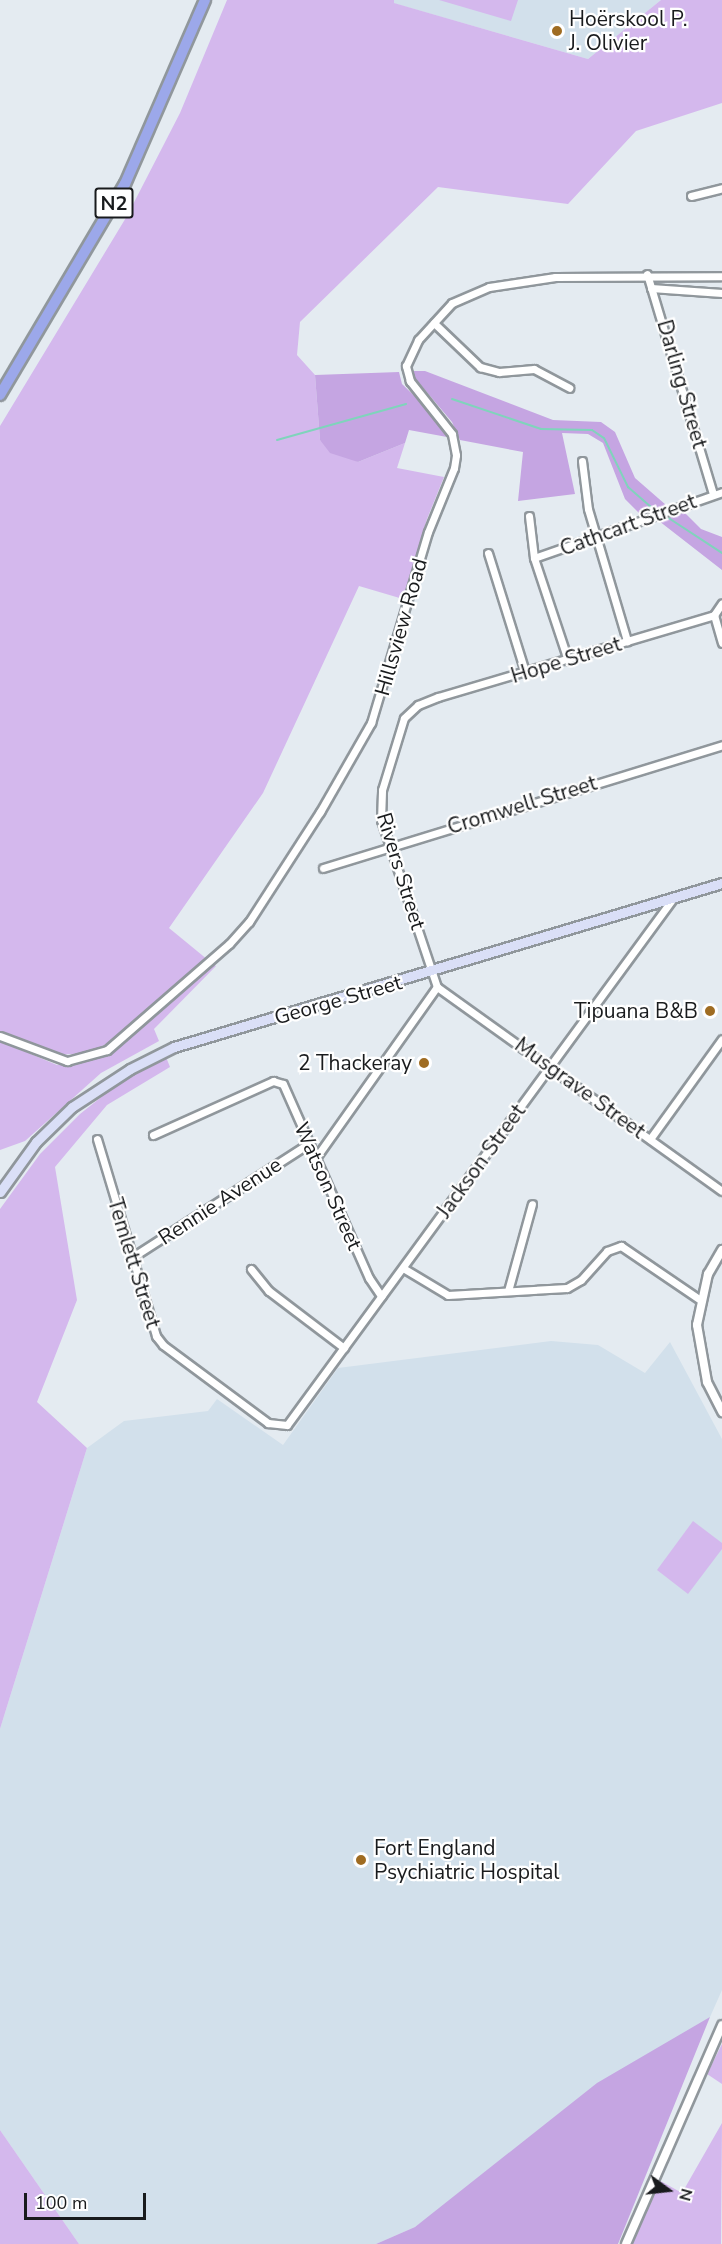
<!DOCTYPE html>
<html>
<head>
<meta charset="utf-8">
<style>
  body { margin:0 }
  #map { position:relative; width:722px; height:2244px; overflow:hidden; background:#e4ebf1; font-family:"Nunito Sans",sans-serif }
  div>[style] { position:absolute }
  .built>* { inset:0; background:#d2e0eb }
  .green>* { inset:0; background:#d4b8ed }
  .forest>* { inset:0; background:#c5a5e2 }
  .stream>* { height:2px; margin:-1px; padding:0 1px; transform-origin:1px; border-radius:1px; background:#7fd4bb }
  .roads { filter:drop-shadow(2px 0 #90979c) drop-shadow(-2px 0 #90979c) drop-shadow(0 2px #90979c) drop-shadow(0 -2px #90979c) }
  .minor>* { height:7px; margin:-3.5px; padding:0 3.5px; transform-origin:3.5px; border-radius:3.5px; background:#fff }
  .tertiary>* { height:8px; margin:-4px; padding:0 4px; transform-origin:4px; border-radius:4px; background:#fff }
  .secondary>* { height:9px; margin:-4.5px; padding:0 4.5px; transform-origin:4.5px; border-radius:4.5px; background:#dadff7 }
  .trunk>* { height:10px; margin:-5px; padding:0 5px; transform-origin:5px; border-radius:5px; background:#9ca8ea }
  .dots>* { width:16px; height:16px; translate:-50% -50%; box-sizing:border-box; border:3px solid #fff; border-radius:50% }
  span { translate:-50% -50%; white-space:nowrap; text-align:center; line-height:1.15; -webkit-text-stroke:4.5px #fff; paint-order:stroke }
  .shield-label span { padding:2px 4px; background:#fff; border:2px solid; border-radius:4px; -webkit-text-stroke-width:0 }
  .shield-label { font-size:20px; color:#191b1d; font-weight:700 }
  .poi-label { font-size:21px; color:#191b1d }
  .left { translate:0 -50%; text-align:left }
  .right { translate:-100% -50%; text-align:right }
  .street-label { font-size:21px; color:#191b1d }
  .north { position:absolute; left:638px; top:2160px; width:60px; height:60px; -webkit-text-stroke:4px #fff; paint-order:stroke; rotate:105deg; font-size:16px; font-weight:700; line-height:24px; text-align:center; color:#191b1d }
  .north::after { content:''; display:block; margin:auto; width:21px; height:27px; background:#191b1d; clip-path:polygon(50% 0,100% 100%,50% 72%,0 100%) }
  .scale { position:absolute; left:24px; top:2193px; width:122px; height:27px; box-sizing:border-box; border:3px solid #191b1d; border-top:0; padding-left:8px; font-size:18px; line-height:21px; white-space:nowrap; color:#191b1d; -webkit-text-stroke:4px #fff; paint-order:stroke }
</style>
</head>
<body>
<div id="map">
  <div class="built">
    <div style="clip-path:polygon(394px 0,661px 0,588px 59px,393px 3px)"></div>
    <div style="clip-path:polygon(551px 1341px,598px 1345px,645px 1373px,670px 1342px,722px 1439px,722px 1990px,710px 2017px,415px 2227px,376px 2244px,79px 2244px,0 2130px,0 1729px,87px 1448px,124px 1421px,208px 1411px,217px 1399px,283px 1445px,338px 1368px)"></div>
  </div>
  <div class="green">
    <div style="clip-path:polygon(227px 0,394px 0,394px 3px,588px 59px,661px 0,722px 0,722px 103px,636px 131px,568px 204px,438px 187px,300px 322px,297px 355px,315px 375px,320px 440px,358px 462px,405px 443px,397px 468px,444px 477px,427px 519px,403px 599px,359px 586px,263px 793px,169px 928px,208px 960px,111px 1042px,87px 1053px,57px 1055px,0 1031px,0 426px,127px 216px,180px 113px)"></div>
    <div style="clip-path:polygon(439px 0,518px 0,511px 21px)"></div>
    <div style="clip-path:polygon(213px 964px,216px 966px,154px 1029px,159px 1041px,101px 1073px,25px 1141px,0 1150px,0 1041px,57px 1065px,94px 1060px,123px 1041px)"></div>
    <div style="clip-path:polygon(166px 1057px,170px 1067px,107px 1105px,55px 1167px,77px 1300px,37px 1402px,87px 1448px,0 1729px,0 1209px,40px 1154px,80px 1114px,119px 1083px)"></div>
    <div style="clip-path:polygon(693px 1521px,722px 1543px,722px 1549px,688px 1594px,657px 1570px)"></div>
    <div style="clip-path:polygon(722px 2044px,722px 2084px,707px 2074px)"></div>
    <div style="clip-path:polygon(722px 2123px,721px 2244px,628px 2244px,657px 2179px,682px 2193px)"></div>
    <div style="clip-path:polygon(0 2130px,79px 2244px,0 2244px)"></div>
  </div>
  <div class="forest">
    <div style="clip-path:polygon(409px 371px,425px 371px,553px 420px,601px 422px,615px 432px,635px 478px,666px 505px,641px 515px,625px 499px,603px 443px,588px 434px,562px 433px,575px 494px,518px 501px,523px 452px,460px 440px,452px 422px)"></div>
    <div style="clip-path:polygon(399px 372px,402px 384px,430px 411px,447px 437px,409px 430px,405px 443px,358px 462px,330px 453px,320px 440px,315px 375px)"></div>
    <div style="clip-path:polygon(684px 512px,701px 529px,722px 537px,722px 570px,659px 521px)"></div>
    <div style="clip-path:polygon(710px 2017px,618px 2244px,376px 2244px,415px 2227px,597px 2083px)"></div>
  </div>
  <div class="stream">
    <div style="left:452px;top:399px;width:94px;rotate:18.6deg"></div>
    <div style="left:541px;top:429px;width:51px;rotate:1.1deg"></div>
    <div style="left:592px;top:430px;width:14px;rotate:34deg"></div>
    <div style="left:604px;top:438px;width:55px;rotate:63.9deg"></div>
    <div style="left:628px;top:487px;width:35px;rotate:41deg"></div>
    <div style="left:277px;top:440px;width:134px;rotate:-15.6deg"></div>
    <div style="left:667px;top:517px;width:66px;rotate:33.2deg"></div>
  </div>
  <div class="roads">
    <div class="minor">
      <div style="left:691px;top:196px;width:32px;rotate:-14deg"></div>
      <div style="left:647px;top:274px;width:230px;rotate:73.3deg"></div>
      <div style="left:651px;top:288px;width:71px;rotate:4deg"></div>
      <div style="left:434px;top:323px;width:64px;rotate:43.7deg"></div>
      <div style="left:480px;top:367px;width:20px;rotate:15deg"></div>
      <div style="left:499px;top:372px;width:35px;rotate:-5deg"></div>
      <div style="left:534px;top:369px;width:40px;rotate:28deg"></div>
      <div style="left:582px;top:461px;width:48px;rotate:82.9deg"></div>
      <div style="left:588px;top:509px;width:138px;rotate:73.5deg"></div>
      <div style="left:529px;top:516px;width:42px;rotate:83.2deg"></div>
      <div style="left:534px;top:558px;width:108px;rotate:71.6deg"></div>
      <div style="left:488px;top:553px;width:125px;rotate:72.7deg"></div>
      <div style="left:534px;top:558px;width:199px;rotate:-19.3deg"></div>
      <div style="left:714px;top:615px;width:29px;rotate:74deg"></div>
      <div style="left:714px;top:615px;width:14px;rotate:-56deg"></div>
      <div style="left:323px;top:868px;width:418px;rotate:-17.1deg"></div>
      <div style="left:437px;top:987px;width:176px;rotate:-108.5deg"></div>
      <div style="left:381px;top:820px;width:30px;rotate:-88deg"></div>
      <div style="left:382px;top:790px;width:75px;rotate:-73deg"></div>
      <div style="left:404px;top:718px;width:19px;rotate:-43deg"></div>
      <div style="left:418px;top:705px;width:22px;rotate:-22deg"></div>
      <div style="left:438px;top:697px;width:288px;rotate:-16.5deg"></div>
      <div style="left:437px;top:987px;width:350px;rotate:35.6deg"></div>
      <div style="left:0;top:1036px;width:72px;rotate:20.5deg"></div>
      <div style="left:67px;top:1061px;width:41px;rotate:-15.4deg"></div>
      <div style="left:107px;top:1050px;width:162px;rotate:-41deg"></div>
      <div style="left:229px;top:944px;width:30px;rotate:-48deg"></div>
      <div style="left:249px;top:922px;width:131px;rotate:-57.2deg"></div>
      <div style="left:320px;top:812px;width:103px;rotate:-60.2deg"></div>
      <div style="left:371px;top:723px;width:199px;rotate:-73.4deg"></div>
      <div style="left:428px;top:532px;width:69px;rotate:-67.9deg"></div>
      <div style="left:454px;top:468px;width:13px;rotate:-81deg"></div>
      <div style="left:456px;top:455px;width:21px;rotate:-101deg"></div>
      <div style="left:452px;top:434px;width:68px;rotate:-128.4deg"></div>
      <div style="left:410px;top:381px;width:16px;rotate:-105deg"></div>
      <div style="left:406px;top:366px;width:29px;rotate:-65deg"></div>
      <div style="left:418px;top:340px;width:50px;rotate:-47.4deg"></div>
      <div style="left:452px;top:303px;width:40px;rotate:-23.4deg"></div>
      <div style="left:489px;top:287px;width:67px;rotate:-8.6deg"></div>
      <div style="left:555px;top:277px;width:167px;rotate:-0.3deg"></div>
      <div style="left:153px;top:1135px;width:132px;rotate:-24.2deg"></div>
      <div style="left:273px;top:1081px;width:10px;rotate:17deg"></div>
      <div style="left:283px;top:1084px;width:212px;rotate:66.1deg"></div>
      <div style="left:369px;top:1278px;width:22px;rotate:56deg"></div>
      <div style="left:97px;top:1139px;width:206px;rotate:73.3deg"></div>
      <div style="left:156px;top:1336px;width:11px;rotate:52deg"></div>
      <div style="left:163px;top:1345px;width:131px;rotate:36.6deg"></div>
      <div style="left:268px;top:1423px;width:19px;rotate:6deg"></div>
      <div style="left:287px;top:1425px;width:655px;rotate:-53.76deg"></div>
      <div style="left:650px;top:1139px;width:123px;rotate:-54.2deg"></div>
      <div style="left:315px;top:1159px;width:211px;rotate:-54.7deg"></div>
      <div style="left:131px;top:1258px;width:211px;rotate:-32.8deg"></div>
      <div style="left:403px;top:1268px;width:52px;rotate:31deg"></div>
      <div style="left:448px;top:1295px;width:119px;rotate:-3.4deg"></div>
      <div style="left:567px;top:1288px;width:16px;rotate:-30deg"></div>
      <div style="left:581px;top:1280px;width:39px;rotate:-48deg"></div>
      <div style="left:607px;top:1251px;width:15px;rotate:-20deg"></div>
      <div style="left:621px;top:1246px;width:94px;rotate:34.2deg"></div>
      <div style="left:251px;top:1269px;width:28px;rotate:51deg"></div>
      <div style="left:269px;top:1291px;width:94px;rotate:37.2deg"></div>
      <div style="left:508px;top:1291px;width:90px;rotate:-74.6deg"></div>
    </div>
    <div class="tertiary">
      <div style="left:722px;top:1250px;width:28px;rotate:120deg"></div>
      <div style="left:708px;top:1274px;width:52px;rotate:102.2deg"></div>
      <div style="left:697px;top:1325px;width:58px;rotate:80deg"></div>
      <div style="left:707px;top:1382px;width:34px;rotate:63deg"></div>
      <div style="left:626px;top:2244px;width:239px;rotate:-66.3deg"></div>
    </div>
    <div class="secondary">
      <div style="left:0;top:1192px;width:62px;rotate:-54.2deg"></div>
      <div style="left:36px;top:1142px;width:50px;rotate:-44.2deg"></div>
      <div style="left:72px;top:1107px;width:69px;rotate:-33.2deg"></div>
      <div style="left:130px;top:1069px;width:49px;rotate:-26.6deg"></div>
      <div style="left:174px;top:1047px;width:572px;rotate:-16.66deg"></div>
    </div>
    <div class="trunk">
      <div style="left:0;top:395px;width:245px;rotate:-59.4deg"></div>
      <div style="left:125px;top:184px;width:201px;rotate:-66.5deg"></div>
    </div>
  </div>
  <div class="dots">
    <div style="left:557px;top:31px;background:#9f6c22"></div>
    <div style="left:710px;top:1011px;background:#9f6c22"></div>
    <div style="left:424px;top:1063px;background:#9f6c22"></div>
    <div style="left:361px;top:1860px;background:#9f6c22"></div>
  </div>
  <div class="shield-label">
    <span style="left:114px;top:203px">N2</span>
  </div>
  <div class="poi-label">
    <span class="left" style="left:569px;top:31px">Hoërskool P.<br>J. Olivier</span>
    <span class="right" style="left:698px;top:1011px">Tipuana B&amp;B</span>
    <span class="right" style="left:412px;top:1063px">2 Thackeray</span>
    <span class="left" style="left:374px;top:1860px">Fort England<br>Psychiatric Hospital</span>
  </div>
  <div class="street-label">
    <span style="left:682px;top:384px;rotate:74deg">Darling Street</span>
    <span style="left:628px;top:525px;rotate:-20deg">Cathcart Street</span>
    <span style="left:401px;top:627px;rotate:-74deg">Hillsview Road</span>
    <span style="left:566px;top:660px;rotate:-17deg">Hope Street</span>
    <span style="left:522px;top:805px;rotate:-17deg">Cromwell Street</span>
    <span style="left:401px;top:871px;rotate:73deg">Rivers Street</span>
    <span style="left:338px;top:1000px;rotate:-16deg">George Street</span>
    <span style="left:580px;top:1088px;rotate:36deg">Musgrave Street</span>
    <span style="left:481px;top:1161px;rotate:-54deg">Jackson Street</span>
    <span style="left:328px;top:1186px;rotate:66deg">Watson Street</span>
    <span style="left:220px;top:1201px;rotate:-33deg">Rennie Avenue</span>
    <span style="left:134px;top:1263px;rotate:73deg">Temlett Street</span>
  </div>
  <div class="north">N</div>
  <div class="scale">100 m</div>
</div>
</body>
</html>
